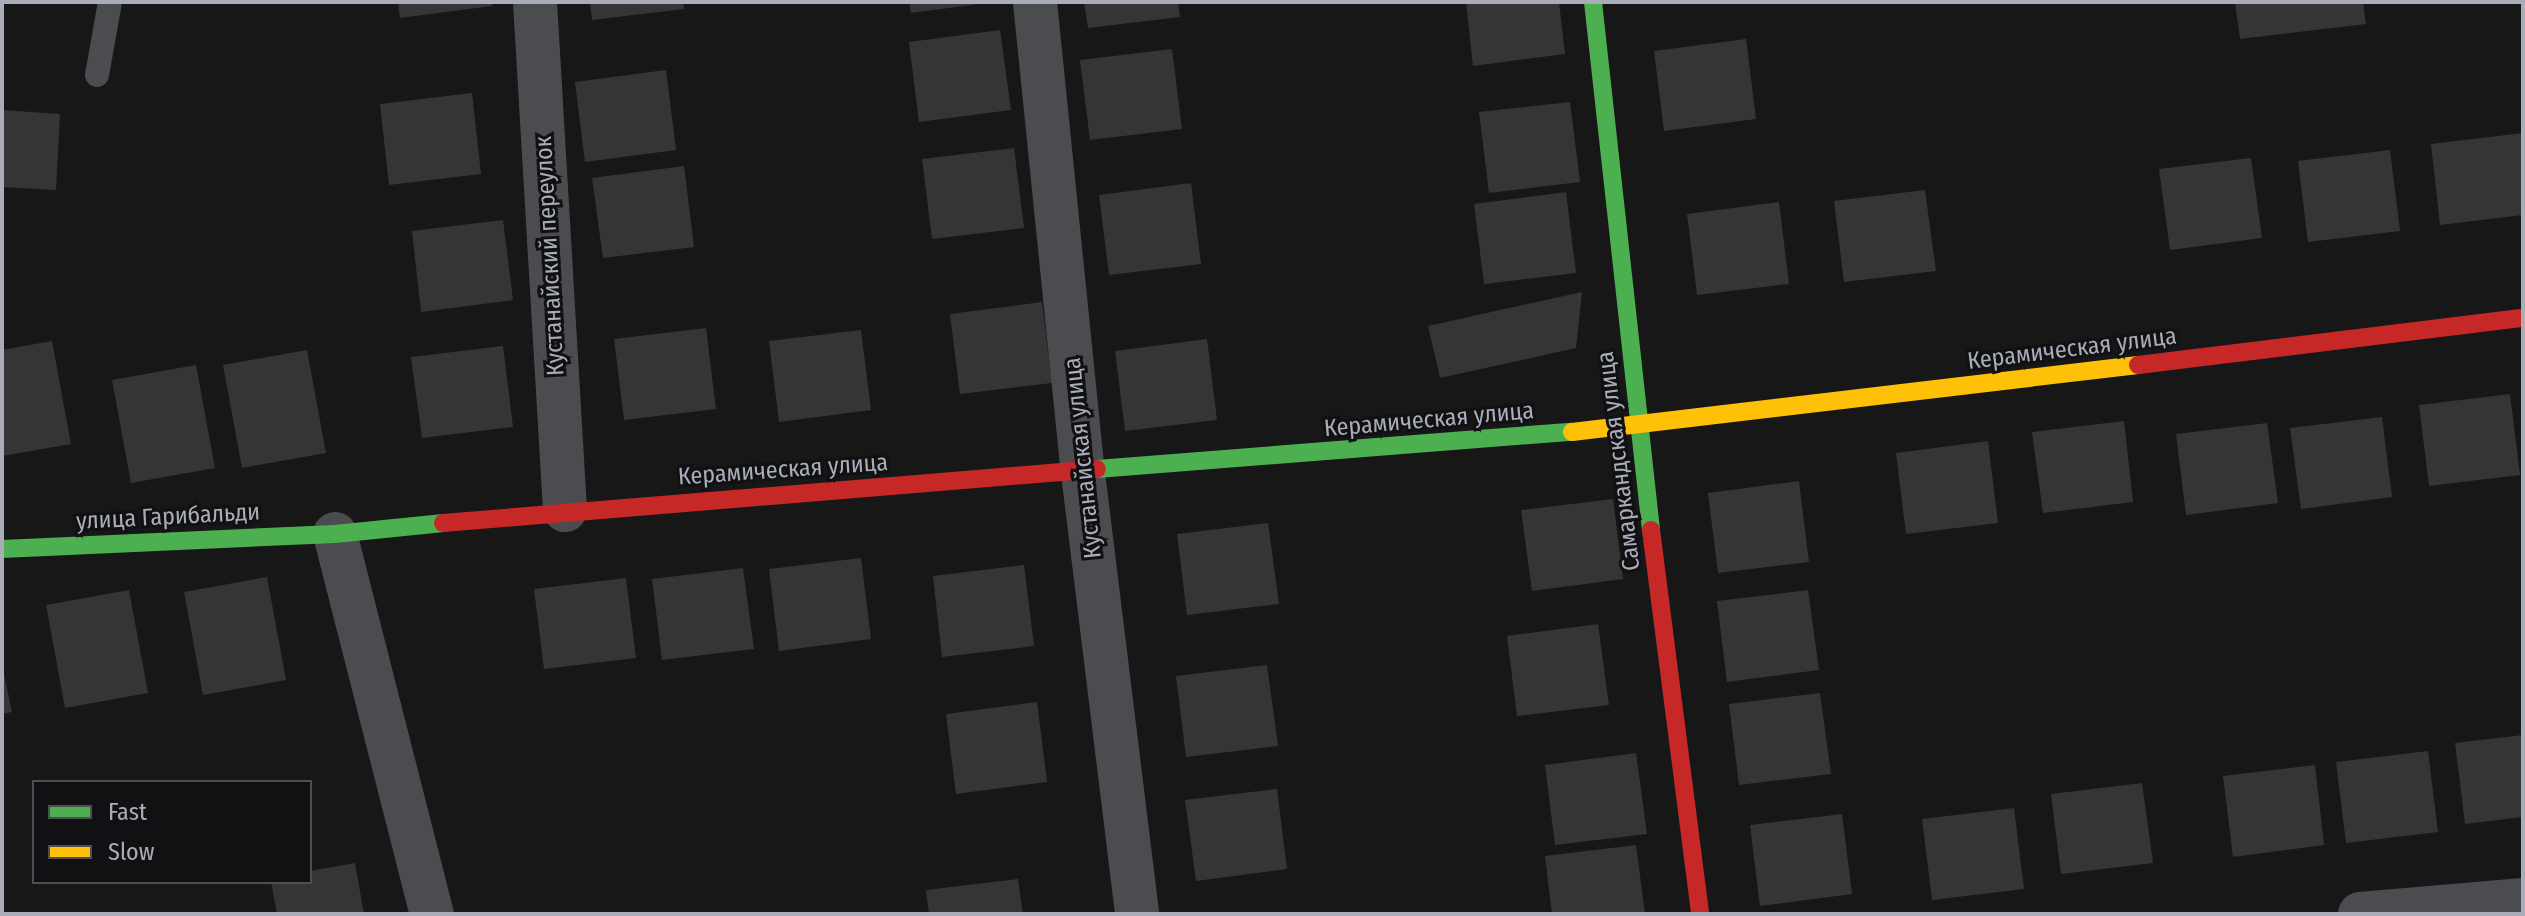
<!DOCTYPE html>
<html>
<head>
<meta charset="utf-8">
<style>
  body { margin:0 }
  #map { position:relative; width:2525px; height:916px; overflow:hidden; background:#171717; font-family:"Fira Sans Condensed",sans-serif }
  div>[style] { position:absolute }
  .building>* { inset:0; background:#353536 }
  .lane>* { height:24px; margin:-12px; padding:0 12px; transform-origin:12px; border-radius:12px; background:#4b4c50 }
  .street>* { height:44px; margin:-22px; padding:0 22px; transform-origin:22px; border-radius:22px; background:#4b4c50 }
  .fast>* { height:18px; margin:-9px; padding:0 9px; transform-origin:9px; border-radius:9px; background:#4caf50 }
  .slow>* { height:18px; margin:-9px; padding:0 9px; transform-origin:9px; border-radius:9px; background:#ffc107 }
  .jam>* { height:18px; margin:-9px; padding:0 9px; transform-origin:9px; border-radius:9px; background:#c62828 }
  span { translate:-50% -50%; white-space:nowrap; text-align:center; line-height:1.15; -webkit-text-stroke:6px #111113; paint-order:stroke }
  .street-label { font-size:24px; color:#a8adb8 }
  .frame { position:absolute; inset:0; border:4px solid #a8adb8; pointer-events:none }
  .legend { position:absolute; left:32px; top:780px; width:280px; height:104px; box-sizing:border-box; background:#111113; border:2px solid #4d4f55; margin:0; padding:10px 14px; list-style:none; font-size:24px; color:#a8adb8 }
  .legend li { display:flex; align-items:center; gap:16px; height:40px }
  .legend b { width:40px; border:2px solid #4d4f55 }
</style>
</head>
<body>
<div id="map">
  <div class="building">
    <div style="clip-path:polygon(398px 2px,491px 2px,492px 6px,400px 18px)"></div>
    <div style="clip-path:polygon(590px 2px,683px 2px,684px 9px,592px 20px)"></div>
    <div style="clip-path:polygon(909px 2px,979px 2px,979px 4px,911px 13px)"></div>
    <div style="clip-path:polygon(1084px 2px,1178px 2px,1180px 17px,1088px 28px)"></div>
    <div style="clip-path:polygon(1466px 2px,1559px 2px,1565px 54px,1473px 66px)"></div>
    <div style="clip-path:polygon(2235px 2px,2363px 2px,2366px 24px,2240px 39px)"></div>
    <div style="clip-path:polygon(1000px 30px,1011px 110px,919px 122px,909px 42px)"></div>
    <div style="clip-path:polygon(1746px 39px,1756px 119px,1664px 131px,1654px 51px)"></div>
    <div style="clip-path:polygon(1172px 49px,1182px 129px,1090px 140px,1080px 60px)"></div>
    <div style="clip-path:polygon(666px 70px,676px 150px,585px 162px,575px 82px)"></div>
    <div style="clip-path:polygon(472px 93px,481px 174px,389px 185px,380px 104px)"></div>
    <div style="clip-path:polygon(1570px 102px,1580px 182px,1489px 193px,1479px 112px)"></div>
    <div style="clip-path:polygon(2px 110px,60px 114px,56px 190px,2px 187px)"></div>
    <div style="clip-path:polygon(2523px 133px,2523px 215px,2440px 225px,2431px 144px)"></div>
    <div style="clip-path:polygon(1014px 148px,1024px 228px,932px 239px,922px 159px)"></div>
    <div style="clip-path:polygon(2390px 150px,2400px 231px,2308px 242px,2298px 161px)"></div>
    <div style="clip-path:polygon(2251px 158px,2262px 238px,2170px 250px,2159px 169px)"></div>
    <div style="clip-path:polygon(684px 166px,694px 247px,603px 258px,592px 178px)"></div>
    <div style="clip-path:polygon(1191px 183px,1201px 264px,1109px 275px,1099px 195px)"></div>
    <div style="clip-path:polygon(1925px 190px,1936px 271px,1844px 282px,1834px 201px)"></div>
    <div style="clip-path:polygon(1566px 192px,1576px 273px,1484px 284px,1474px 204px)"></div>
    <div style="clip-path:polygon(1779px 202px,1789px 284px,1697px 295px,1687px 214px)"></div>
    <div style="clip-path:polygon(503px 220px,513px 300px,421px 312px,412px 231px)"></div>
    <div style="clip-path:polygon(1582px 292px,1576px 348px,1440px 378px,1428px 326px)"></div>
    <div style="clip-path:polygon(1042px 302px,1052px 383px,960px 394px,950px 314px)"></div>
    <div style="clip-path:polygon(706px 328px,716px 409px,624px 420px,614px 339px)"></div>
    <div style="clip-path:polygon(861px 330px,871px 410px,779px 422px,769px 341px)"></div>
    <div style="clip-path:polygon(1207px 339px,1217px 420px,1125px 431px,1115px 351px)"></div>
    <div style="clip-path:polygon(52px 341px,71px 444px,2px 456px,2px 350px)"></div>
    <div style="clip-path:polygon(503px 346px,513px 427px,422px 438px,411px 357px)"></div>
    <div style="clip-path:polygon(307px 350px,326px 453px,242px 468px,223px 365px)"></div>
    <div style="clip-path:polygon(196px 365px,215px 468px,131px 483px,112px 380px)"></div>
    <div style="clip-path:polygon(2510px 394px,2520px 475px,2429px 486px,2419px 405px)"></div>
    <div style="clip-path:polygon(2382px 417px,2392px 497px,2301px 509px,2290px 428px)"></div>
    <div style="clip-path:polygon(2124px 421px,2133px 502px,2043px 513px,2032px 432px)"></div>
    <div style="clip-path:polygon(2267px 423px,2278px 503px,2186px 515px,2176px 434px)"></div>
    <div style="clip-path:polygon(1988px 441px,1998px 523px,1906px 534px,1896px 453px)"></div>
    <div style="clip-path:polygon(1799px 481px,1809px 562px,1718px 573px,1708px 493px)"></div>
    <div style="clip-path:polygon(1613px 499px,1623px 579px,1532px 591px,1521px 510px)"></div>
    <div style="clip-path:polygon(1268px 523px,1279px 604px,1187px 615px,1177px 534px)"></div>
    <div style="clip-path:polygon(861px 558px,871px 639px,779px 651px,769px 569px)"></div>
    <div style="clip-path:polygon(1024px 565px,1034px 646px,942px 657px,933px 576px)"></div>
    <div style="clip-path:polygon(743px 568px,754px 649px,662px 660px,652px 579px)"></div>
    <div style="clip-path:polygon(267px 577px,286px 680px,203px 695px,184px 592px)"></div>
    <div style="clip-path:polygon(626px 578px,636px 658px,544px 669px,534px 589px)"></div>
    <div style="clip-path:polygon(129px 590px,148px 693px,65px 708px,46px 605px)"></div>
    <div style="clip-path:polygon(1808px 590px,1819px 670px,1727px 682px,1717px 601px)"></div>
    <div style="clip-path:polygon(1598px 624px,1609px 705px,1517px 716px,1507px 636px)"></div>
    <div style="clip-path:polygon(2px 664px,12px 712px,2px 714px)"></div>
    <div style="clip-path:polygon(1267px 665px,1278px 746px,1186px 757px,1176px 676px)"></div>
    <div style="clip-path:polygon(1820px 693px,1831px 774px,1739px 785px,1729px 704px)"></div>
    <div style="clip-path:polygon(1037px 702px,1047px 782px,956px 794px,946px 714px)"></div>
    <div style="clip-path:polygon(2523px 735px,2523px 817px,2465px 824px,2455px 743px)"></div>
    <div style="clip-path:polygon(2428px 751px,2438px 832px,2346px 843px,2336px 762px)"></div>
    <div style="clip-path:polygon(1636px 753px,1647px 834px,1555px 845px,1545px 765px)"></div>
    <div style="clip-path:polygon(2315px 765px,2324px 845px,2233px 857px,2223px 776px)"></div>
    <div style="clip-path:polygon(2142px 783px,2153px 863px,2061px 874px,2051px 794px)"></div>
    <div style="clip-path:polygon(1277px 789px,1287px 869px,1196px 881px,1185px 800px)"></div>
    <div style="clip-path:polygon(2014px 808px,2024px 889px,1932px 900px,1922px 819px)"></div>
    <div style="clip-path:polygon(1842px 814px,1852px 894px,1760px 906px,1750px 825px)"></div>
    <div style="clip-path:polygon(1636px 845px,1645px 914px,1552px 914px,1545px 856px)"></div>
    <div style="clip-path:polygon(355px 863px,364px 914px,277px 914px,271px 882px,310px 882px,310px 871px)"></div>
    <div style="clip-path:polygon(1018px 879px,1023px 914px,929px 914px,926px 890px)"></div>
  </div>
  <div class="lane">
    <div style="left:97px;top:75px;width:74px;rotate:-79.9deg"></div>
  </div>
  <div class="street">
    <div style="left:535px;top:2px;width:509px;rotate:86.62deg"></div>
    <div style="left:1035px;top:2px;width:473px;rotate:84.2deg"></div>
    <div style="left:1083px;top:473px;width:444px;rotate:83deg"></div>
    <div style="left:335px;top:534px;width:392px;rotate:75.7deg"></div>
    <div style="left:2360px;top:914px;width:164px;rotate:-4.9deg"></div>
  </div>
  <div class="fast">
    <div style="left:1593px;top:2px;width:531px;rotate:83.73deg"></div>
    <div style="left:1097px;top:469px;width:476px;rotate:-4.5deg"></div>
    <div style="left:2px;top:549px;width:333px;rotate:-2.6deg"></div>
    <div style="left:335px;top:534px;width:109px;rotate:-5.8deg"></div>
  </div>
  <div class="slow">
    <div style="left:1572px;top:432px;width:570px;rotate:-6.75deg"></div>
  </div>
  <div class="jam">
    <div style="left:2138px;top:365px;width:388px;rotate:-7deg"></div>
    <div style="left:443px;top:523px;width:656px;rotate:-4.72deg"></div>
    <div style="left:1651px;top:530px;width:387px;rotate:82.7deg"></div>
  </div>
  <div class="street-label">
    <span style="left:550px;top:256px;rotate:-93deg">Кустанайский переулок</span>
    <span style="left:2072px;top:349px;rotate:-7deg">Керамическая улица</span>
    <span style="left:1429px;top:420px;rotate:-5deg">Керамическая улица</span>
    <span style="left:1083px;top:458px;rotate:-96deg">Кустанайская улица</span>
    <span style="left:1619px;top:461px;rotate:-97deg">Самаркандская улица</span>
    <span style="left:783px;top:470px;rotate:-4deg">Керамическая улица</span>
    <span style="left:168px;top:517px;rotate:-3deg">улица Гарибальди</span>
  </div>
  <div class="frame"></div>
  <ul class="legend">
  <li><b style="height:10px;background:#4caf50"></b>Fast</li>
  <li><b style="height:10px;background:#ffc107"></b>Slow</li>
  </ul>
</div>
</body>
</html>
